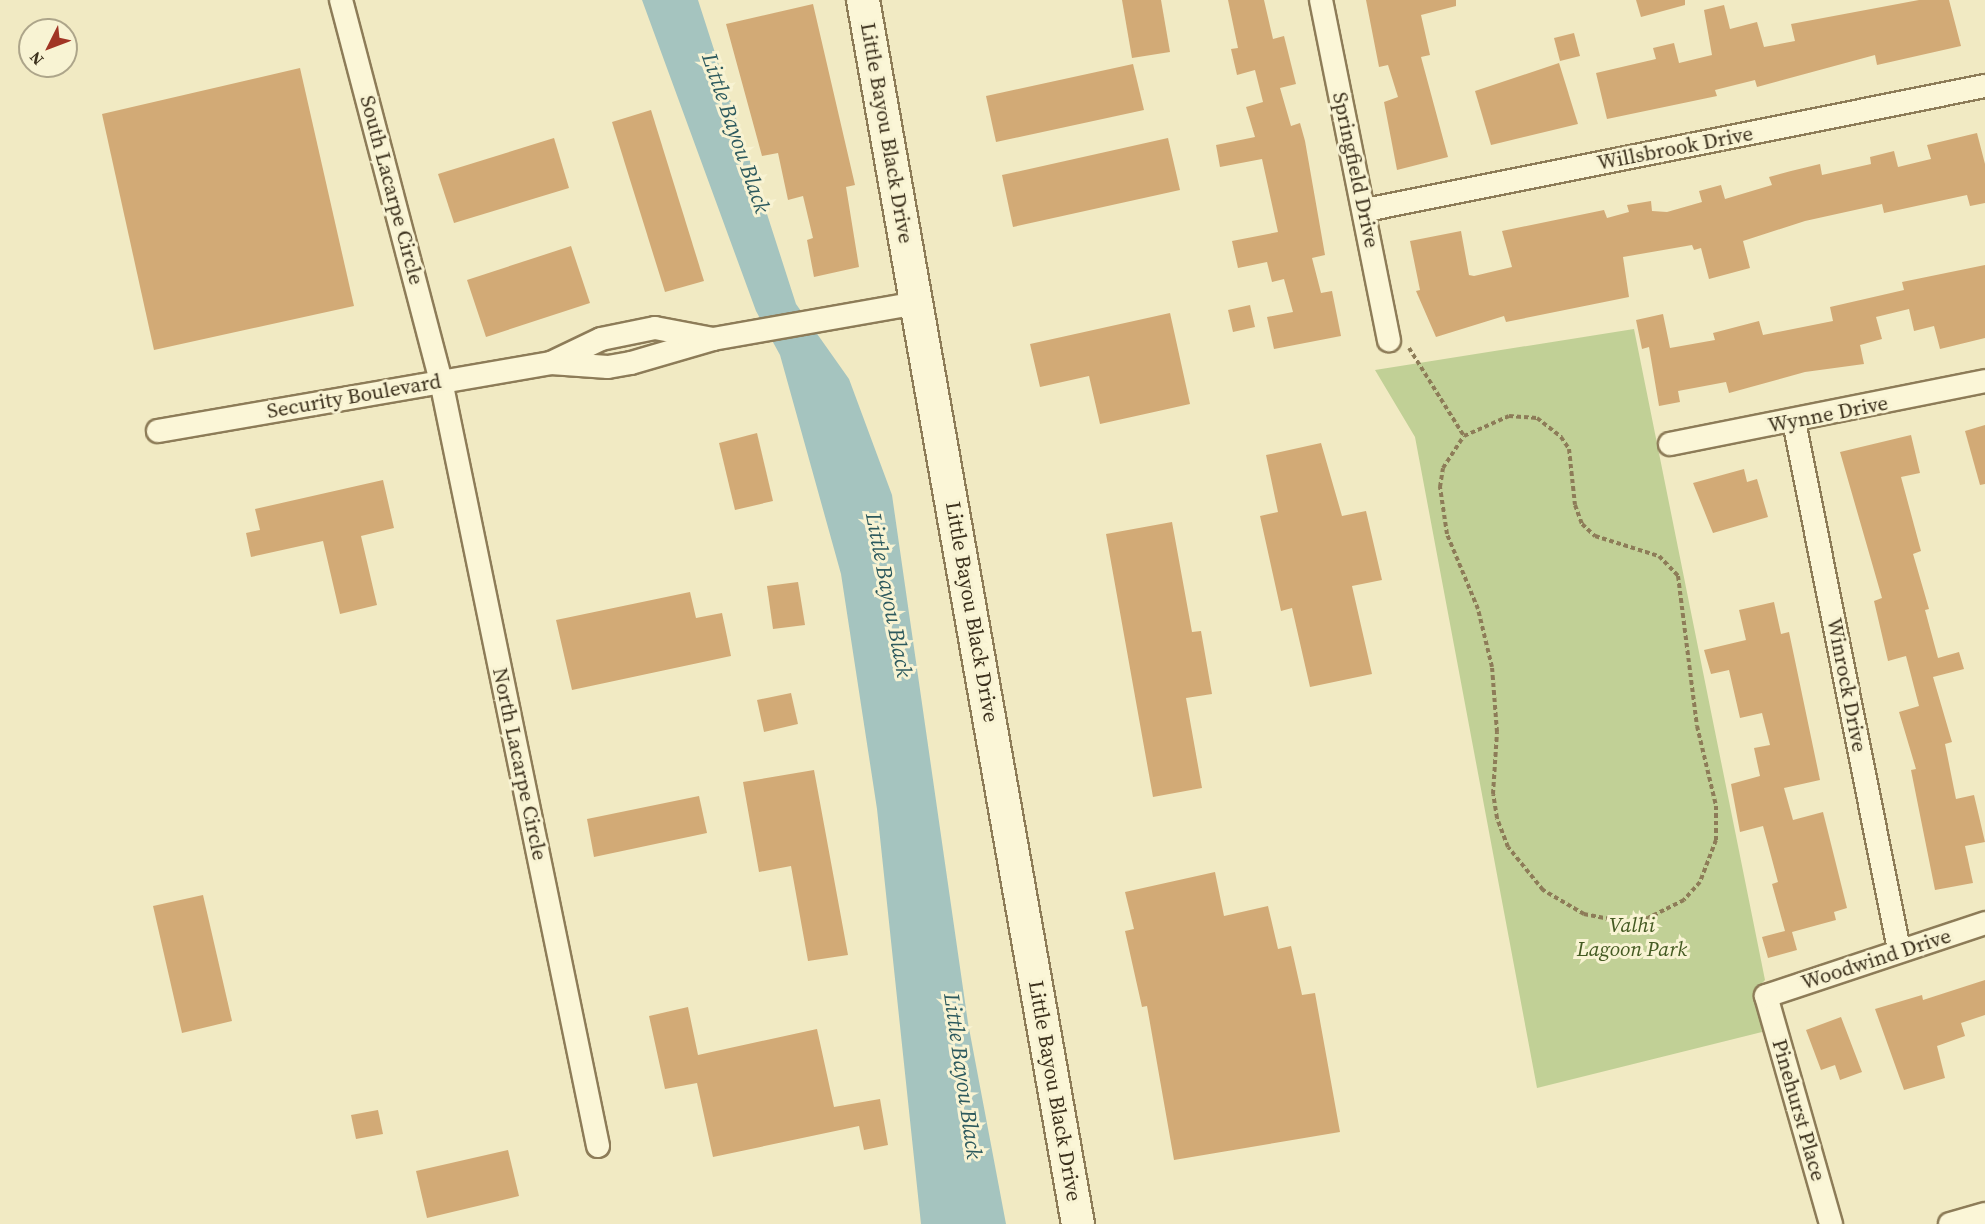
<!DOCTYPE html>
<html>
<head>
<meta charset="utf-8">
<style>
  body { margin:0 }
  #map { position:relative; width:1985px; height:1224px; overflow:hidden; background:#f1eac3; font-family:"Source Serif 4",serif }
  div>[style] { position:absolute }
  .green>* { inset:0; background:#c1d096 }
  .water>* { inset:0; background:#a5c4bf }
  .building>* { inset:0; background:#d2aa76 }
  .path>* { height:4px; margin-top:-2px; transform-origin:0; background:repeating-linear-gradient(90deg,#8d7c58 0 4.5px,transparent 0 7.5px) }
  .roads { filter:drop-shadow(2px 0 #8d7c58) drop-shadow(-2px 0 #8d7c58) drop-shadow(0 2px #8d7c58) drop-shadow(0 -2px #8d7c58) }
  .minor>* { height:22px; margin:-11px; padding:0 11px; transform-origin:11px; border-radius:11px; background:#fbf6d7 }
  .secondary>* { height:32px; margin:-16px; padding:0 16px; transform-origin:16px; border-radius:16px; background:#fbf6d7 }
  span { translate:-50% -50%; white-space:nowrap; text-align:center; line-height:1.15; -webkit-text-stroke:6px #f8f3d3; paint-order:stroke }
  .street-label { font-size:21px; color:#3c311d }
  .park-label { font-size:21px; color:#445a22; font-style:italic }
  .water-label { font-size:22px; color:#2c595d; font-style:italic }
  .north { position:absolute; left:18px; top:18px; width:60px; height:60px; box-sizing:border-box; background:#f8f3d3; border:2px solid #ada58a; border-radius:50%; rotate:228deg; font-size:16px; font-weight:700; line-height:24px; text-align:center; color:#3c311d }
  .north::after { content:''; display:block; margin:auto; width:21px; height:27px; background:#a13524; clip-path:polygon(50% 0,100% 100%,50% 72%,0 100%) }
</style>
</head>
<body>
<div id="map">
  <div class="green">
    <div style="clip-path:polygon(1634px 329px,1765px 980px,1755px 991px,1762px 1032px,1537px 1088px,1415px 437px,1375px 370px)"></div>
  </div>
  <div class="water">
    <div style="clip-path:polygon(642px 0,698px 0,796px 304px,849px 379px,892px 495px,968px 1023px,1006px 1224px,921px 1224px,877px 809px,841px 574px,780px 355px,756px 311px)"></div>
  </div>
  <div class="building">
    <div style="clip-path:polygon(1122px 0,1161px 0,1170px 52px,1132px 58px)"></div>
    <div style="clip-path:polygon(1228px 0,1264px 0,1273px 39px,1284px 36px,1296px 84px,1280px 88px,1291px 126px,1300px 123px,1305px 141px,1325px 255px,1312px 258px,1321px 293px,1332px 291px,1341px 336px,1274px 349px,1267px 317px,1293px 312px,1284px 279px,1272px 282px,1267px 262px,1238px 268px,1232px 241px,1278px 232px,1262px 159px,1220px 167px,1216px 145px,1255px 137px,1246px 107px,1263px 102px,1255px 70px,1237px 75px,1231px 49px,1238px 48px)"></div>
    <div style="clip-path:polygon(1366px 0,1456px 0,1456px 6px,1421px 15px,1430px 55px,1421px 57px,1448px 157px,1397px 170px,1384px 102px,1398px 97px,1388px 65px,1379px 67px)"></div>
    <div style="clip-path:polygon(1636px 0,1685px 0,1685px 5px,1641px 17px)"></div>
    <div style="clip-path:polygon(1919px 0,1949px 0,1961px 46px,1877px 65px,1875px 55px,1757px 87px,1755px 80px,1715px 90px,1717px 96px,1607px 119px,1596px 73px,1656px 59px,1653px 48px,1674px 43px,1679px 63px,1712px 55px,1704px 10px,1724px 5px,1730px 29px,1757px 22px,1764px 47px,1795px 41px,1791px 24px)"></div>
    <div style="clip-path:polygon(813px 4px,855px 185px,846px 187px,859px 267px,814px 277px,807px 240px,813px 238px,803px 196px,788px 200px,778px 153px,762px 156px,726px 24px)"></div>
    <div style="clip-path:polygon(1574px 33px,1580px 56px,1560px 61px,1554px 38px)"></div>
    <div style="clip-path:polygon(1559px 63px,1578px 124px,1491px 145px,1475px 91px)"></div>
    <div style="clip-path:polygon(1133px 64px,1144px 110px,996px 142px,986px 96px)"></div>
    <div style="clip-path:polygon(300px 68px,354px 306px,154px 350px,102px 114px)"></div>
    <div style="clip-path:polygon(651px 110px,704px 281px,665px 292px,612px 122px)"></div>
    <div style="clip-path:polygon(1977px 133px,1985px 164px,1985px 203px,1970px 206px,1967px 195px,1884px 213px,1882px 204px,1805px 221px,1743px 241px,1750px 268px,1709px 279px,1701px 248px,1694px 250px,1692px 245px,1623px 257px,1629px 297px,1506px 322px,1504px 316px,1436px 337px,1416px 291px,1420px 290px,1410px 241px,1461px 231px,1469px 275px,1474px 276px,1512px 267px,1502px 231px,1604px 210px,1607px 218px,1629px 212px,1627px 205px,1651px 201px,1652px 211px,1667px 212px,1702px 202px,1699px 191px,1721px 185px,1725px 199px,1772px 185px,1769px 177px,1791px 171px,1820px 164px,1822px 175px,1871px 164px,1870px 157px,1894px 151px,1898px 167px,1931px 159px,1927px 145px)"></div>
    <div style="clip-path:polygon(554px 138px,569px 188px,454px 223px,438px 174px)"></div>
    <div style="clip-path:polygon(1168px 138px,1180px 190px,1013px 227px,1002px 175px)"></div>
    <div style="clip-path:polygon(571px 246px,590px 303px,486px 337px,467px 280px)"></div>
    <div style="clip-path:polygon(1985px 265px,1985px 338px,1940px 349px,1934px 326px,1914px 331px,1909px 309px,1876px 317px,1882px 339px,1860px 345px,1864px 364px,1805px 372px,1729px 393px,1726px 382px,1678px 391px,1680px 402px,1659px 406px,1649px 347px,1642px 349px,1636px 320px,1663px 314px,1670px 348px,1715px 340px,1713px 333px,1759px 321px,1763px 335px,1833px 321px,1830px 307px,1904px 290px,1902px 282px)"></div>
    <div style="clip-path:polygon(1250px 305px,1255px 327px,1233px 332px,1228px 310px)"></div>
    <div style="clip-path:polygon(1170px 313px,1190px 404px,1100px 424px,1089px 376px,1040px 387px,1030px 344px)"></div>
    <div style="clip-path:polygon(1985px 425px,1985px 484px,1980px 485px,1965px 431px)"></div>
    <div style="clip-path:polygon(757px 433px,773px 501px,735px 510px,719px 443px)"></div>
    <div style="clip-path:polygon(1911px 435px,1920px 473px,1901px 477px,1921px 551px,1913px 554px,1929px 609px,1925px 610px,1938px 658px,1959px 652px,1964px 669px,1933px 677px,1952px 742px,1945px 744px,1956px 799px,1974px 795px,1985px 842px,1965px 846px,1973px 883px,1935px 890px,1911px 770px,1916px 769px,1899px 712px,1919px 706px,1906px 656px,1888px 661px,1874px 601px,1882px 598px,1840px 452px)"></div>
    <div style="clip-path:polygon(1321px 443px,1342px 516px,1366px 511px,1382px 580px,1352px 586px,1372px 674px,1310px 687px,1292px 608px,1281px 611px,1260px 516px,1278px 512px,1266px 455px)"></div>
    <div style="clip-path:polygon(1744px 469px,1747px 482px,1757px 479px,1768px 517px,1713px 533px,1693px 483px)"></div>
    <div style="clip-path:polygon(383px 480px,394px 528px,361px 536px,377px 605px,340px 614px,323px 541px,251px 557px,246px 533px,260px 530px,255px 509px)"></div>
    <div style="clip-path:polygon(1172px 522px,1192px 632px,1201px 631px,1212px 694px,1186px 698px,1202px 788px,1153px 797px,1106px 534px)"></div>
    <div style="clip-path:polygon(798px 582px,805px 625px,773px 629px,767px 586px)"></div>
    <div style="clip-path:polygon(690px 592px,696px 618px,722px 613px,731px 656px,572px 690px,556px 620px)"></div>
    <div style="clip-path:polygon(1774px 602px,1781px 634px,1789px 632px,1820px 780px,1784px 788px,1793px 820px,1823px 812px,1847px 908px,1834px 912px,1836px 920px,1792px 932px,1797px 950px,1768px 958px,1762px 937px,1785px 931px,1772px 884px,1778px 882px,1763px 826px,1740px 832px,1731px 784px,1760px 776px,1754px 748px,1770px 745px,1762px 713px,1740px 718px,1729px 670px,1711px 674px,1704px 650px,1746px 640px,1739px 610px)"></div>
    <div style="clip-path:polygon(791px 693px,798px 724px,764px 732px,757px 700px)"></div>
    <div style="clip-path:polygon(814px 770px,848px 955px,808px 961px,791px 866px,759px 872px,743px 782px)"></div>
    <div style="clip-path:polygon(699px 796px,707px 833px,594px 857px,587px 819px)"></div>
    <div style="clip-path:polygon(1215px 872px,1224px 916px,1268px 906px,1278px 949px,1291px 946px,1302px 995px,1315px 993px,1340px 1132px,1174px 1160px,1147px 1006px,1142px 1007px,1125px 931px,1134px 929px,1125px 892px)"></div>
    <div style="clip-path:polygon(203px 895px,232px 1021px,182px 1033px,153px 906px)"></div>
    <div style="clip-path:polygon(1985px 980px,1985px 1015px,1961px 1023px,1965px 1036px,1937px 1046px,1945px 1078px,1904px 1090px,1875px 1009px,1922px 995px,1923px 1000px)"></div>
    <div style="clip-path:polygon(688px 1007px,698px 1055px,817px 1029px,834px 1107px,880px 1099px,888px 1145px,864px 1150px,859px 1126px,713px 1157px,697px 1083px,665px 1089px,649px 1016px)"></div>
    <div style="clip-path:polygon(1841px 1017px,1862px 1072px,1840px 1080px,1835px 1065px,1821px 1070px,1806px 1030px)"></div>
    <div style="clip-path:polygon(378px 1110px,383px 1134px,356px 1139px,351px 1115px)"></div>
    <div style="clip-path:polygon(508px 1150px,519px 1196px,427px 1218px,416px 1171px)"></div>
  </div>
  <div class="path">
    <div style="left:1409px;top:348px;width:104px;rotate:58deg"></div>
    <div style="left:1509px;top:416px;width:28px;rotate:4deg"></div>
    <div style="left:1537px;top:418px;width:31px;rotate:38deg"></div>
    <div style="left:1561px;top:437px;width:14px;rotate:56deg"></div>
    <div style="left:1569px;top:449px;width:56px;rotate:83.9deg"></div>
    <div style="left:1575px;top:505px;width:20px;rotate:70deg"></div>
    <div style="left:1582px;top:524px;width:18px;rotate:43deg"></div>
    <div style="left:1595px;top:536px;width:67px;rotate:17.4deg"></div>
    <div style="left:1659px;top:556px;width:28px;rotate:46deg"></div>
    <div style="left:1678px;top:576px;width:151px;rotate:82.8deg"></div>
    <div style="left:1697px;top:726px;width:82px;rotate:76.6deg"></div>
    <div style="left:1716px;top:806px;width:34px;rotate:90deg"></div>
    <div style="left:1716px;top:840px;width:45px;rotate:110.9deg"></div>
    <div style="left:1700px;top:882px;width:24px;rotate:132deg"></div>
    <div style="left:1684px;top:900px;width:40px;rotate:153.4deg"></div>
    <div style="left:1648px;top:918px;width:23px;rotate:170deg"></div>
    <div style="left:1625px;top:922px;width:42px;rotate:-169deg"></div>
    <div style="left:1584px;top:914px;width:48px;rotate:-149.7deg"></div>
    <div style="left:1543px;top:890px;width:55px;rotate:-129.1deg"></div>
    <div style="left:1508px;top:847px;width:31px;rotate:-111deg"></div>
    <div style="left:1497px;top:818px;width:24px;rotate:-99deg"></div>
    <div style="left:1493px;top:794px;width:62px;rotate:-86.3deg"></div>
    <div style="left:1497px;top:732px;width:65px;rotate:-94.4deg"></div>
    <div style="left:1492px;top:667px;width:60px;rotate:-103.6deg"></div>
    <div style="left:1478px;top:609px;width:81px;rotate:-112.5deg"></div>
    <div style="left:1447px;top:534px;width:48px;rotate:-98.5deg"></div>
    <div style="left:1440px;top:487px;width:19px;rotate:-81deg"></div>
    <div style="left:1443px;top:468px;width:38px;rotate:-57deg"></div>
    <div style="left:1464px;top:436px;width:49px;rotate:-24deg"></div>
  </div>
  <div class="roads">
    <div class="minor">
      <div style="left:341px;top:0;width:394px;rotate:75.3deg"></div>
      <div style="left:441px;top:381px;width:781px;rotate:78.4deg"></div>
      <div style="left:1321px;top:0;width:347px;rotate:78.7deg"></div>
      <div style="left:1366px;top:210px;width:631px;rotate:-11.33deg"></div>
      <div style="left:551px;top:363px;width:57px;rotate:4deg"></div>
      <div style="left:608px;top:367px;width:23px;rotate:-10deg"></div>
      <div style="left:631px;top:363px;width:85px;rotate:-16.3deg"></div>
      <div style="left:713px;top:339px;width:208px;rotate:-10deg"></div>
      <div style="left:1794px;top:421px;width:539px;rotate:78.77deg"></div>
      <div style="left:158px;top:431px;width:399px;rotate:-9.8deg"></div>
      <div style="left:551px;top:363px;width:55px;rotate:-25.6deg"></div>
      <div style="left:601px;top:339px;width:55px;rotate:-11.5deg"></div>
      <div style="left:655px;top:328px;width:59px;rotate:10.7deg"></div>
      <div style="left:1670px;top:444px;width:321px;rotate:-11.3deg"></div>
      <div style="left:1831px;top:1224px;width:237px;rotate:-105.9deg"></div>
      <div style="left:1766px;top:996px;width:231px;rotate:-18.4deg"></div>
      <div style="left:1950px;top:1224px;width:36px;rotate:-16deg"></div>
    </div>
    <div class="secondary">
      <div style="left:863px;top:0;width:1243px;rotate:80.04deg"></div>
    </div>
  </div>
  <div class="street-label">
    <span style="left:887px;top:133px;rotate:80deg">Little Bayou Black Drive</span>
    <span style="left:1675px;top:148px;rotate:-11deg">Willsbrook Drive</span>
    <span style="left:1356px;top:170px;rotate:78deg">Springfield Drive</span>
    <span style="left:392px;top:190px;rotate:75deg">South Lacarpe Circle</span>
    <span style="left:354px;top:396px;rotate:-10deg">Security Boulevard</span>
    <span style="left:1828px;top:414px;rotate:-11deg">Wynne Drive</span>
    <span style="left:972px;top:612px;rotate:80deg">Little Bayou Black Drive</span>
    <span style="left:1847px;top:685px;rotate:79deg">Winrock Drive</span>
    <span style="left:520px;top:764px;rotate:78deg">North Lacarpe Circle</span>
    <span style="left:1876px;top:959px;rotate:-18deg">Woodwind Drive</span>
    <span style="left:1055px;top:1091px;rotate:80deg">Little Bayou Black Drive</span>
    <span style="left:1799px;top:1110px;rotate:74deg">Pinehurst Place</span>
  </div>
  <div class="park-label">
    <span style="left:1632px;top:937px">Valhi<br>Lagoon Park</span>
  </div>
  <div class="water-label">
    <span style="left:736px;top:133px;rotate:71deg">Little Bayou Black</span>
    <span style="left:889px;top:595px;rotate:79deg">Little Bayou Black</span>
    <span style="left:963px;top:1076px;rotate:82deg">Little Bayou Black</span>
  </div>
  <div class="north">N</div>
</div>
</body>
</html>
